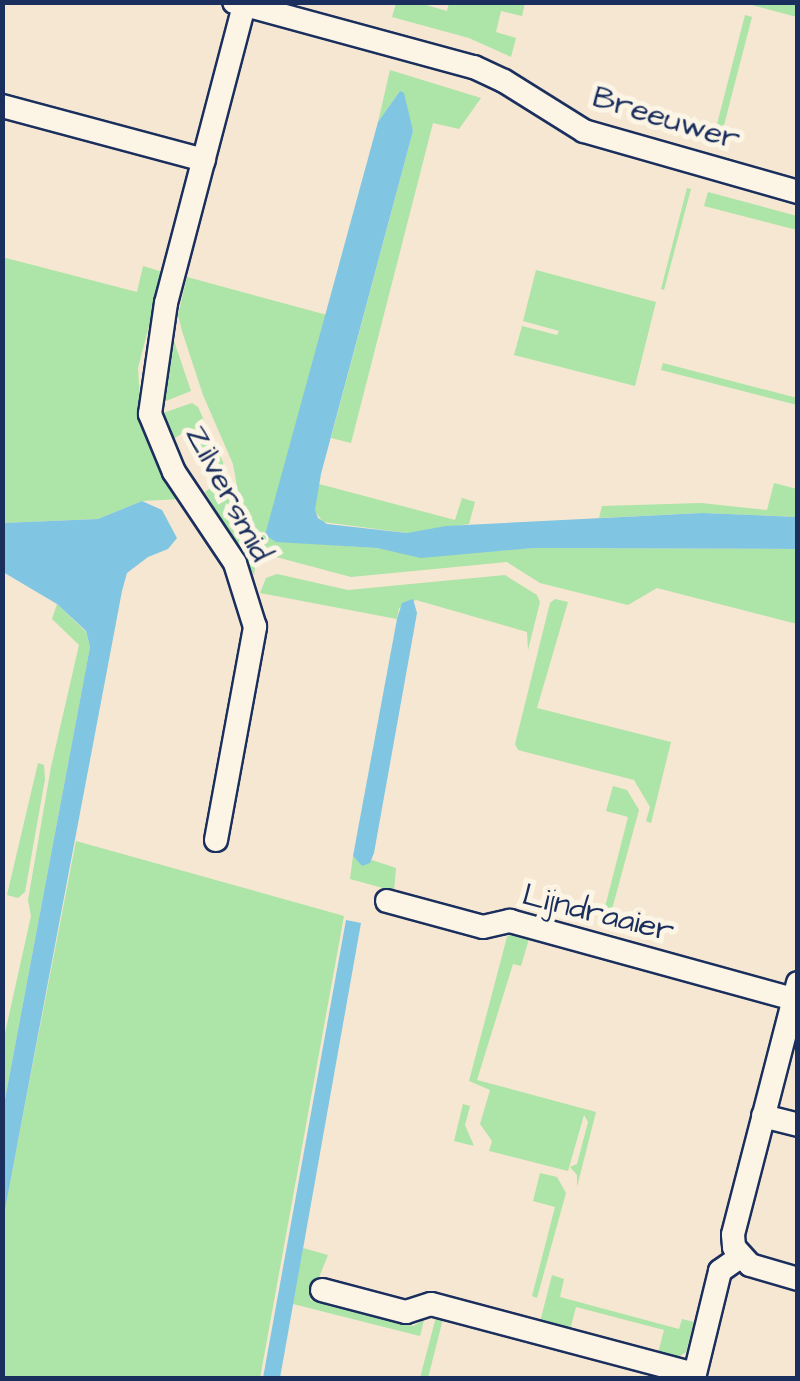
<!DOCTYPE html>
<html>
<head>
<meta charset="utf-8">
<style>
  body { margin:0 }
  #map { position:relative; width:800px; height:1381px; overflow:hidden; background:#f5e7d2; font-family:"Architects Daughter",sans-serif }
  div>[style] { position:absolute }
  .green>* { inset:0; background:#ade4a7 }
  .water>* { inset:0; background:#80c5e1 }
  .roads { filter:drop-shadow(2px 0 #1b2f5e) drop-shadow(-2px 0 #1b2f5e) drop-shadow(0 2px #1b2f5e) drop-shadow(0 -2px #1b2f5e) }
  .street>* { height:22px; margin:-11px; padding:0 11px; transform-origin:11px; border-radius:11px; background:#fcf5e5 }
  span { translate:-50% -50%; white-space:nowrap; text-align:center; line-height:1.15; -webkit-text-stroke:10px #fcf5e5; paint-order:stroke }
  .street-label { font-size:32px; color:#1b2f5e }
  .frame { position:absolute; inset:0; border:5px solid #1b2f5e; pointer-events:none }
</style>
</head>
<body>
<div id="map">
  <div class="green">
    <div style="clip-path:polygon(396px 3px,419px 3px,447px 11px,449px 3px,525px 3px,522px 16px,501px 11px,496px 32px,516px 38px,511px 57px,469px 38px,392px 17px)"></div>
    <div style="clip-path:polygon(798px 3px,797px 17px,748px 4px,748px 2px)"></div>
    <div style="clip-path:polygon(745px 15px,752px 17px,723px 129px,716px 128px)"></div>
    <div style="clip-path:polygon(390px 70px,481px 98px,459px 129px,433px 123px,351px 443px,331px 438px,413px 131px,400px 91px,378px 122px)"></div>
    <div style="clip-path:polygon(687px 188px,691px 189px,664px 290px,661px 289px)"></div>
    <div style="clip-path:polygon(708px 192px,797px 216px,797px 230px,704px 206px)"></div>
    <div style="clip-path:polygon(2px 257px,137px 292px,143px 266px,163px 272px,138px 368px,141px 419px,150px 446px,182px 499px,142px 501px,98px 519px,3px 523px)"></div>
    <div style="clip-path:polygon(536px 270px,656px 302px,635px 386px,514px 355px,522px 326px,557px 335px,559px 331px,523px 321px)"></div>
    <div style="clip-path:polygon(187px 277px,327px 315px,269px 535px,274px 541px,377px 548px,421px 556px,534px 548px,797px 549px,797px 624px,657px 588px,628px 605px,540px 583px,507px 562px,351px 577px,265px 554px,258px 548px,242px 514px,233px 464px,203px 395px,182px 331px,178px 315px)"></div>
    <div style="clip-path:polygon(172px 335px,191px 391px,161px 403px)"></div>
    <div style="clip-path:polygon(663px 363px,797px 398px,797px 405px,661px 370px)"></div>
    <div style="clip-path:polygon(192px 403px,198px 407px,223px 462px,230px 505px,255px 567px,254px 575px,205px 492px,222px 479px,190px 428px,172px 440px,166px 426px,163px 413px)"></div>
    <div style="clip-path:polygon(774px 483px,797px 489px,797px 517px,702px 513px,599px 518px,602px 506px,701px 503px,767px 510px)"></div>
    <div style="clip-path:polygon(319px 484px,455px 520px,462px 498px,475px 502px,469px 524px,407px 533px,323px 522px,314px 510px)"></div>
    <div style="clip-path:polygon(277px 574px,348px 590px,505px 575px,537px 595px,540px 602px,528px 650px,527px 632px,416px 600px,399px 608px,397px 619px,260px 593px,266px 578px)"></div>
    <div style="clip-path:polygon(555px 599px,568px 602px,537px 708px,671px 742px,651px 823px,646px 821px,650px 807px,634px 780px,518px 750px,515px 744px,550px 603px)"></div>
    <div style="clip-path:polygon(57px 604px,86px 632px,90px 647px,3px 1110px,3px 1042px,31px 916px,28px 900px,51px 767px,79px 645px,52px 619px)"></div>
    <div style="clip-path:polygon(38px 763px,44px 765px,45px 779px,25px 892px,18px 898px,7px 895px)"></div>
    <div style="clip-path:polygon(613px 786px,627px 790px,639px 810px,611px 913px,604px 911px,628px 817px,606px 811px)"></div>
    <div style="clip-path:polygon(76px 841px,344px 916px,260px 1378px,3px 1378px,3px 1218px)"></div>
    <div style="clip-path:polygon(353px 856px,362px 866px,372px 860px,396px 868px,394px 891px,350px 879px)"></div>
    <div style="clip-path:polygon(511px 934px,529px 939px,521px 966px,513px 964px,477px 1080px,596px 1112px,577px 1187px,577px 1175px,570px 1167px,577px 1164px,588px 1122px,584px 1115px,568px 1171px,489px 1151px,492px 1141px,480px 1124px,490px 1090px,469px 1081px,507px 937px)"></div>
    <div style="clip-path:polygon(463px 1104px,470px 1106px,465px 1125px,474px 1146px,454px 1141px)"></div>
    <div style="clip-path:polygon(540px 1173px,557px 1177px,566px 1193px,537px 1298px,532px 1296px,555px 1207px,533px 1201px)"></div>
    <div style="clip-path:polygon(303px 1248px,328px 1255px,310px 1300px,413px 1326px,424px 1320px,420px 1336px,293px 1304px)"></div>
    <div style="clip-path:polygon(552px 1275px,564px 1279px,560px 1297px,679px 1329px,682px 1319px,694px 1322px,686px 1352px,677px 1358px,658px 1353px,664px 1330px,576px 1307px,570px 1330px,540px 1322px)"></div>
    <div style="clip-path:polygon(436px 1317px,443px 1319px,428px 1378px,420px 1378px)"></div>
  </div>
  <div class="water">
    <div style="clip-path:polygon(400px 91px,404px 93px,413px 131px,321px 474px,315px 510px,318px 518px,327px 524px,407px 533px,446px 526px,702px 513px,797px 517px,797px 549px,534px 548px,421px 558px,377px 548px,276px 542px,265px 535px,378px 122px)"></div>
    <div style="clip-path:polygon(142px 501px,162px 510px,177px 538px,168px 549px,148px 557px,127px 573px,122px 591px,3px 1220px,3px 1110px,90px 647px,86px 631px,57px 604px,3px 572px,3px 523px,98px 519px)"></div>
    <div style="clip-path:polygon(413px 599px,417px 613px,374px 853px,370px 863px,362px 866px,353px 856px,397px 619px,402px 603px)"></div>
    <div style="clip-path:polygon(346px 920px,361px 923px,280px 1378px,263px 1378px)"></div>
  </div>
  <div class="roads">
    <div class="street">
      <div style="left:234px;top:2px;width:249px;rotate:15.2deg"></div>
      <div style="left:474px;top:67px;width:33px;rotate:25deg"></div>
      <div style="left:504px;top:81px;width:94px;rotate:32deg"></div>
      <div style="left:584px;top:131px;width:223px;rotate:15.9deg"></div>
      <div style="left:2px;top:106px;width:209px;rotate:15deg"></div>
      <div style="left:216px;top:840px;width:217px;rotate:-79.6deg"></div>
      <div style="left:255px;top:627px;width:67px;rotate:-107.4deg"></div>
      <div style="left:235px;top:563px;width:110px;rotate:-123.8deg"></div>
      <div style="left:174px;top:472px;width:63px;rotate:-112.5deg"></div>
      <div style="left:150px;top:414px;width:112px;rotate:-81.8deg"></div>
      <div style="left:166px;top:303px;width:308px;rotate:-75.3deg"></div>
      <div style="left:387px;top:901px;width:99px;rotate:15.2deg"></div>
      <div style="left:483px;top:927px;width:28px;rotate:-13deg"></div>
      <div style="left:510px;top:921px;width:294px;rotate:15.4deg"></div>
      <div style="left:798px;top:983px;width:260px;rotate:104.5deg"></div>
      <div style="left:733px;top:1235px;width:12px;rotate:85deg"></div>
      <div style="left:734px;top:1247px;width:24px;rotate:48deg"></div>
      <div style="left:750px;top:1265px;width:50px;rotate:16.3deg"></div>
      <div style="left:763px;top:1116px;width:36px;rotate:14deg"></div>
      <div style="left:322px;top:1290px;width:87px;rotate:14.7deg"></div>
      <div style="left:406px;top:1312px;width:26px;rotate:-18deg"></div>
      <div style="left:431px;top:1304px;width:273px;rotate:14.9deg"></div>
      <div style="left:694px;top:1378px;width:110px;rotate:-76.3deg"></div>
      <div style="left:720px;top:1271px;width:24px;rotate:-35deg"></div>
    </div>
  </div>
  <div class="street-label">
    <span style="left:666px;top:119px;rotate:17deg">Breeuwer</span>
    <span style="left:228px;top:494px;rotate:62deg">Zilversmid</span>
    <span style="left:598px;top:914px;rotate:14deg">Lijndraaier</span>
  </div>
  <div class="frame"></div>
</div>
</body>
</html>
